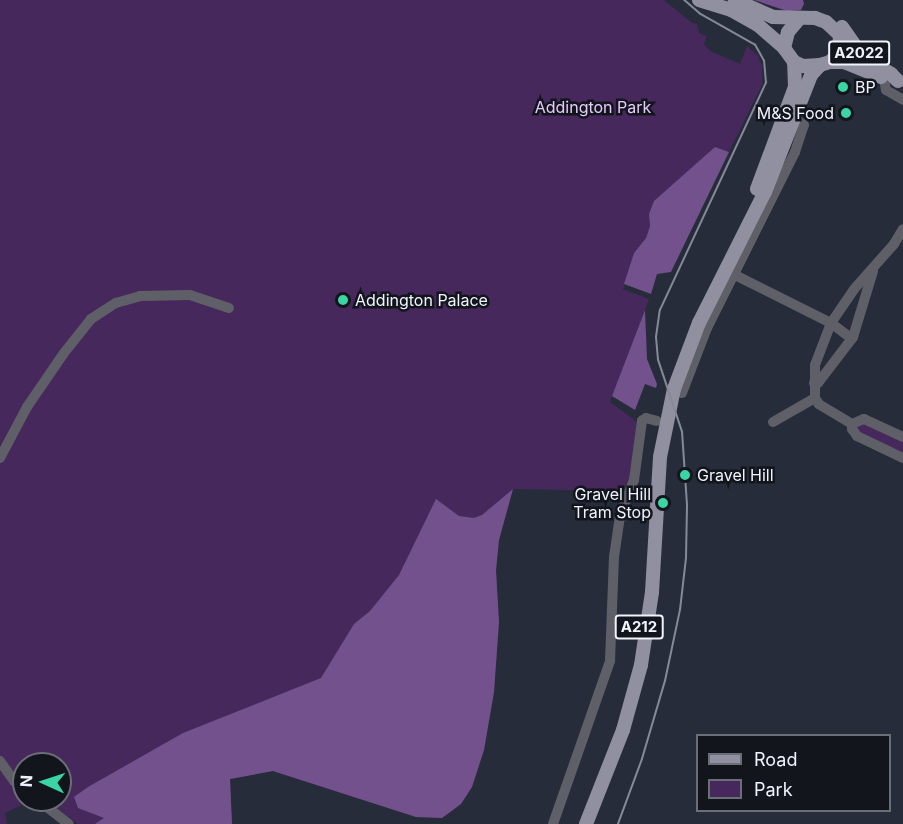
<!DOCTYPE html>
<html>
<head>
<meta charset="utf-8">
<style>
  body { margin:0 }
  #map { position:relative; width:903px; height:824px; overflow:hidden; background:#272c3b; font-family:Inter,sans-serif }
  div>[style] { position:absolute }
  .green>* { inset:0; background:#47285c }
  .forest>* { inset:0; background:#73518c }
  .minor>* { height:10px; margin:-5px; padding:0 5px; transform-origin:5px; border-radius:5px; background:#5f5f67 }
  .major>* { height:14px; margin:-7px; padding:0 7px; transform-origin:7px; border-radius:7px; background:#9190a0 }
  .tram>* { height:1.5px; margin:-0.75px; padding:0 0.75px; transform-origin:0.75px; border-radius:0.75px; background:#868a97 }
  .dots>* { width:16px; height:16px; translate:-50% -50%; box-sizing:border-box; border:3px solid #12151b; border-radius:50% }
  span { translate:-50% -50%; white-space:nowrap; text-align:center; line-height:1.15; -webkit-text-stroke:5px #12151b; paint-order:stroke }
  .shield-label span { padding:2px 4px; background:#12151b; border:2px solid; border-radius:4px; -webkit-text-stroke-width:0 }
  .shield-label { font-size:15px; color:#eff3fd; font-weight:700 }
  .poi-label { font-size:16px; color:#eff3fd }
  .left { translate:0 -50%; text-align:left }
  .right { translate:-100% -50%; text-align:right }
  .park-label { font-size:16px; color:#e6cafe }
  .legend { position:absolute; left:696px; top:734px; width:195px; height:78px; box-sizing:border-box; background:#12151b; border:2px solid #6a6e75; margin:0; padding:8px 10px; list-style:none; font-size:18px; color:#eff3fd }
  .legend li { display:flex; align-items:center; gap:12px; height:30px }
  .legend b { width:30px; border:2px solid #6a6e75 }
  .north { position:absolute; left:12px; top:752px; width:60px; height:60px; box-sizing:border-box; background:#12151b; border:2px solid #6a6e75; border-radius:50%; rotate:273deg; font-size:16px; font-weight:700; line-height:24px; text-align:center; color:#eff3fd }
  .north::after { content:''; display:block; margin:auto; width:21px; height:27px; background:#3ad4a5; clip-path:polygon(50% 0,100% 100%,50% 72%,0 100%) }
</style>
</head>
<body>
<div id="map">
  <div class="green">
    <div style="clip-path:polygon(0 0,664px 0,692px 23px,697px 24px,699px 33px,707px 36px,704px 44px,710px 51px,740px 64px,747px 46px,758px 56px,762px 66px,762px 85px,729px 152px,715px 147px,649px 214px,650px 226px,646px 238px,634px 253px,623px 289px,649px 299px,610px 402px,637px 422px,630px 477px,622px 491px,513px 489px,499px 540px,496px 570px,499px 622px,494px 692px,484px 750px,472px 787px,461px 804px,442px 818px,416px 817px,272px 771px,230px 779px,232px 824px,78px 824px,46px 800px,60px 800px,60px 764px,24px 764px,24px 800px,32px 800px,5px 813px,7px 824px,0 824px)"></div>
    <div style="clip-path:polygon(858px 422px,903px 439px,903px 453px,861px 434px,855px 425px)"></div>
  </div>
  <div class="forest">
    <div style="clip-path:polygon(754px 0,803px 0,804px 4px,801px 10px,787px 11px)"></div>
    <div style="clip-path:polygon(715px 147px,729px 152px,671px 272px,657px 274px,651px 294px,624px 284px,634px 253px,646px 238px,650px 226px,649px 214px,654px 201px)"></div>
    <div style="clip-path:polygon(645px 310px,647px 359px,657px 384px,656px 388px,645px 384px,635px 410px,612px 396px)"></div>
    <div style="clip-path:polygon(513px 489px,499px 540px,496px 570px,499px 622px,494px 692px,484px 750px,472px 787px,461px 804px,442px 818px,416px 817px,273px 771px,230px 779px,232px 824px,95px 824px,104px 818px,78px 808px,74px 797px,88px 787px,183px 733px,321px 678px,354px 624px,370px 611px,399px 575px,436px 499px,459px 516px,474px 518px,482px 515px)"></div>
  </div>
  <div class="minor">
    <div style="left:884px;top:78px;width:12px;rotate:81deg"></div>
    <div style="left:886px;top:90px;width:20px;rotate:30deg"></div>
    <div style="left:733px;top:274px;width:110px;rotate:26.6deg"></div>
    <div style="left:831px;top:323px;width:26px;rotate:37deg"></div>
    <div style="left:814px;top:383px;width:4px"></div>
    <div style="left:818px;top:383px;width:58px;rotate:-52.7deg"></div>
    <div style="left:853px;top:337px;width:69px;rotate:-73.1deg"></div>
    <div style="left:682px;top:393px;width:70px;rotate:-69deg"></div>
    <div style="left:707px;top:328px;width:197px;rotate:-63.4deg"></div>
    <div style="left:795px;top:152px;width:28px;rotate:-72deg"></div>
    <div style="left:804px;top:125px;width:11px;rotate:-146deg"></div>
    <div style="left:773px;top:422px;width:48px;rotate:-29.7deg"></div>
    <div style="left:852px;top:424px;width:39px;rotate:-149deg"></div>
    <div style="left:819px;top:404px;width:7px;rotate:-124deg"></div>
    <div style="left:815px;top:398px;width:33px;rotate:-90deg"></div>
    <div style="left:815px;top:365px;width:45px;rotate:-69.1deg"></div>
    <div style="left:831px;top:323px;width:42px;rotate:-55.6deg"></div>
    <div style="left:855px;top:288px;width:59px;rotate:-48.4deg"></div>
    <div style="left:894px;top:244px;width:17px;rotate:-59deg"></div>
    <div style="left:852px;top:424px;width:5px;rotate:90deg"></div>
    <div style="left:852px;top:429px;width:9px;rotate:54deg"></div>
    <div style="left:857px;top:436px;width:51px;rotate:25.6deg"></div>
    <div style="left:852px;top:424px;width:13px;rotate:-23deg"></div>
    <div style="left:864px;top:419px;width:43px;rotate:24.8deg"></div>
    <div style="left:0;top:458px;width:58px;rotate:-62.1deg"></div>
    <div style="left:27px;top:407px;width:65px;rotate:-55.6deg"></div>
    <div style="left:64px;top:353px;width:43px;rotate:-51.5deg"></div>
    <div style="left:91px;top:319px;width:30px;rotate:-33deg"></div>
    <div style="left:116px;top:303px;width:25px;rotate:-16deg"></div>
    <div style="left:140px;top:296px;width:50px;rotate:-1.1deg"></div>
    <div style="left:190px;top:295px;width:41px;rotate:18.4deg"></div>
    <div style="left:0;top:761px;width:24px;rotate:55deg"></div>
    <div style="left:14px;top:781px;width:13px;rotate:39deg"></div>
    <div style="left:38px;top:800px;width:39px;rotate:38deg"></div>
    <div style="left:553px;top:824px;width:173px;rotate:-70.7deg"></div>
    <div style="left:610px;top:661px;width:104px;rotate:-87.8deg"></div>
    <div style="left:614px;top:557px;width:41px;rotate:-81.7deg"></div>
    <div style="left:620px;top:516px;width:39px;rotate:-69deg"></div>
    <div style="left:634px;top:480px;width:60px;rotate:-82.3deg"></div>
    <div style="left:642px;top:421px;width:5px;rotate:-37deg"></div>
    <div style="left:646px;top:418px;width:11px;rotate:15deg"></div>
  </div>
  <div class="major">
    <div style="left:699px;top:0;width:34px;rotate:17deg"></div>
    <div style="left:731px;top:10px;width:31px;rotate:29deg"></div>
    <div style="left:758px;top:25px;width:35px;rotate:41deg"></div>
    <div style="left:784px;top:48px;width:17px;rotate:54deg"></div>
    <div style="left:794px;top:62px;width:10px;rotate:24deg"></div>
    <div style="left:803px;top:66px;width:17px;rotate:-3deg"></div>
    <div style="left:820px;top:65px;width:10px;rotate:-17deg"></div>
    <div style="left:830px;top:62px;width:13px;rotate:-45deg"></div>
    <div style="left:839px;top:53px;width:18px;rotate:-87deg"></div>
    <div style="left:840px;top:35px;width:19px;rotate:-137deg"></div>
    <div style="left:826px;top:22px;width:12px;rotate:-160deg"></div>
    <div style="left:815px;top:18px;width:42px;rotate:-178.6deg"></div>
    <div style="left:773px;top:17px;width:42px;rotate:-155.9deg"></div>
    <div style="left:842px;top:27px;width:37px;rotate:55deg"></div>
    <div style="left:863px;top:57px;width:33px;rotate:31deg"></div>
    <div style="left:891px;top:74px;width:10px;rotate:45deg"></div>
    <div style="left:784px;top:48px;width:16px;rotate:-76deg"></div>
    <div style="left:788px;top:32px;width:17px;rotate:-50deg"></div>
    <div style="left:830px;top:62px;width:14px"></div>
    <div style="left:844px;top:62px;width:40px;rotate:22deg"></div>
    <div style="left:757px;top:189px;width:109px;rotate:-69.6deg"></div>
    <div style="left:795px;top:87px;width:25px;rotate:-92deg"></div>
    <div style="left:586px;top:824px;width:101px;rotate:-68.5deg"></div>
    <div style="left:623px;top:730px;width:67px;rotate:-74.5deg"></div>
    <div style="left:641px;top:665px;width:74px;rotate:-81.4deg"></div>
    <div style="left:652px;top:592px;width:135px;rotate:-86.6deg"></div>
    <div style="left:660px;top:457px;width:69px;rotate:-78.4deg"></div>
    <div style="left:674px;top:389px;width:71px;rotate:-69.3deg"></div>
    <div style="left:699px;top:323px;width:147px;rotate:-63.3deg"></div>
    <div style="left:765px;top:192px;width:126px;rotate:-68.5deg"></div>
    <div style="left:811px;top:75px;width:13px;rotate:-48deg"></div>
  </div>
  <div class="tram">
    <div style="left:618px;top:824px;width:69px;rotate:-69.7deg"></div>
    <div style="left:642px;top:759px;width:81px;rotate:-73.6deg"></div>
    <div style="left:665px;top:681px;width:73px;rotate:-78.1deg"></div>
    <div style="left:680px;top:610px;width:52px;rotate:-83.4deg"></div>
    <div style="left:686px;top:558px;width:53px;rotate:-88.9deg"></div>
    <div style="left:687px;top:505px;width:73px;rotate:-93.9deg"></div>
    <div style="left:682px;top:432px;width:76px;rotate:-108.4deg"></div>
    <div style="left:658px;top:360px;width:23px;rotate:-95deg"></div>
    <div style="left:656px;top:337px;width:27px;rotate:-82deg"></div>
    <div style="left:660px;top:310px;width:251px;rotate:-65deg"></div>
    <div style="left:766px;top:83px;width:22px;rotate:-95deg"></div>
    <div style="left:764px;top:61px;width:18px;rotate:-119deg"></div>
    <div style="left:755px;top:45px;width:63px;rotate:-150.6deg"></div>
    <div style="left:700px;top:14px;width:21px;rotate:-139deg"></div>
  </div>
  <div class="dots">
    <div style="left:843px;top:87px;background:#3ad4a5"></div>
    <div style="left:846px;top:113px;background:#3ad4a5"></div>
    <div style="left:343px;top:300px;background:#3ad4a5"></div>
    <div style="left:685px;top:475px;background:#3ad4a5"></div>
    <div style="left:663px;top:503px;background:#3ad4a5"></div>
  </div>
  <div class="shield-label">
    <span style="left:859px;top:53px">A2022</span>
    <span style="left:639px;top:627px">A212</span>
  </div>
  <div class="poi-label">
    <span class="left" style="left:855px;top:87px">BP</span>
    <span class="right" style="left:834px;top:113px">M&amp;S Food</span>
    <span class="left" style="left:355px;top:300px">Addington Palace</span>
    <span class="left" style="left:697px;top:475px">Gravel Hill</span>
    <span class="right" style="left:651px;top:503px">Gravel Hill<br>Tram Stop</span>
  </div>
  <div class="park-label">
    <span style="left:593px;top:107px">Addington Park</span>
  </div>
  <ul class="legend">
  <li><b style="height:8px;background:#9190a0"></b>Road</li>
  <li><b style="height:16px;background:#47285c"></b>Park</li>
  </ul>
  <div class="north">N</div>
</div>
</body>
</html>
